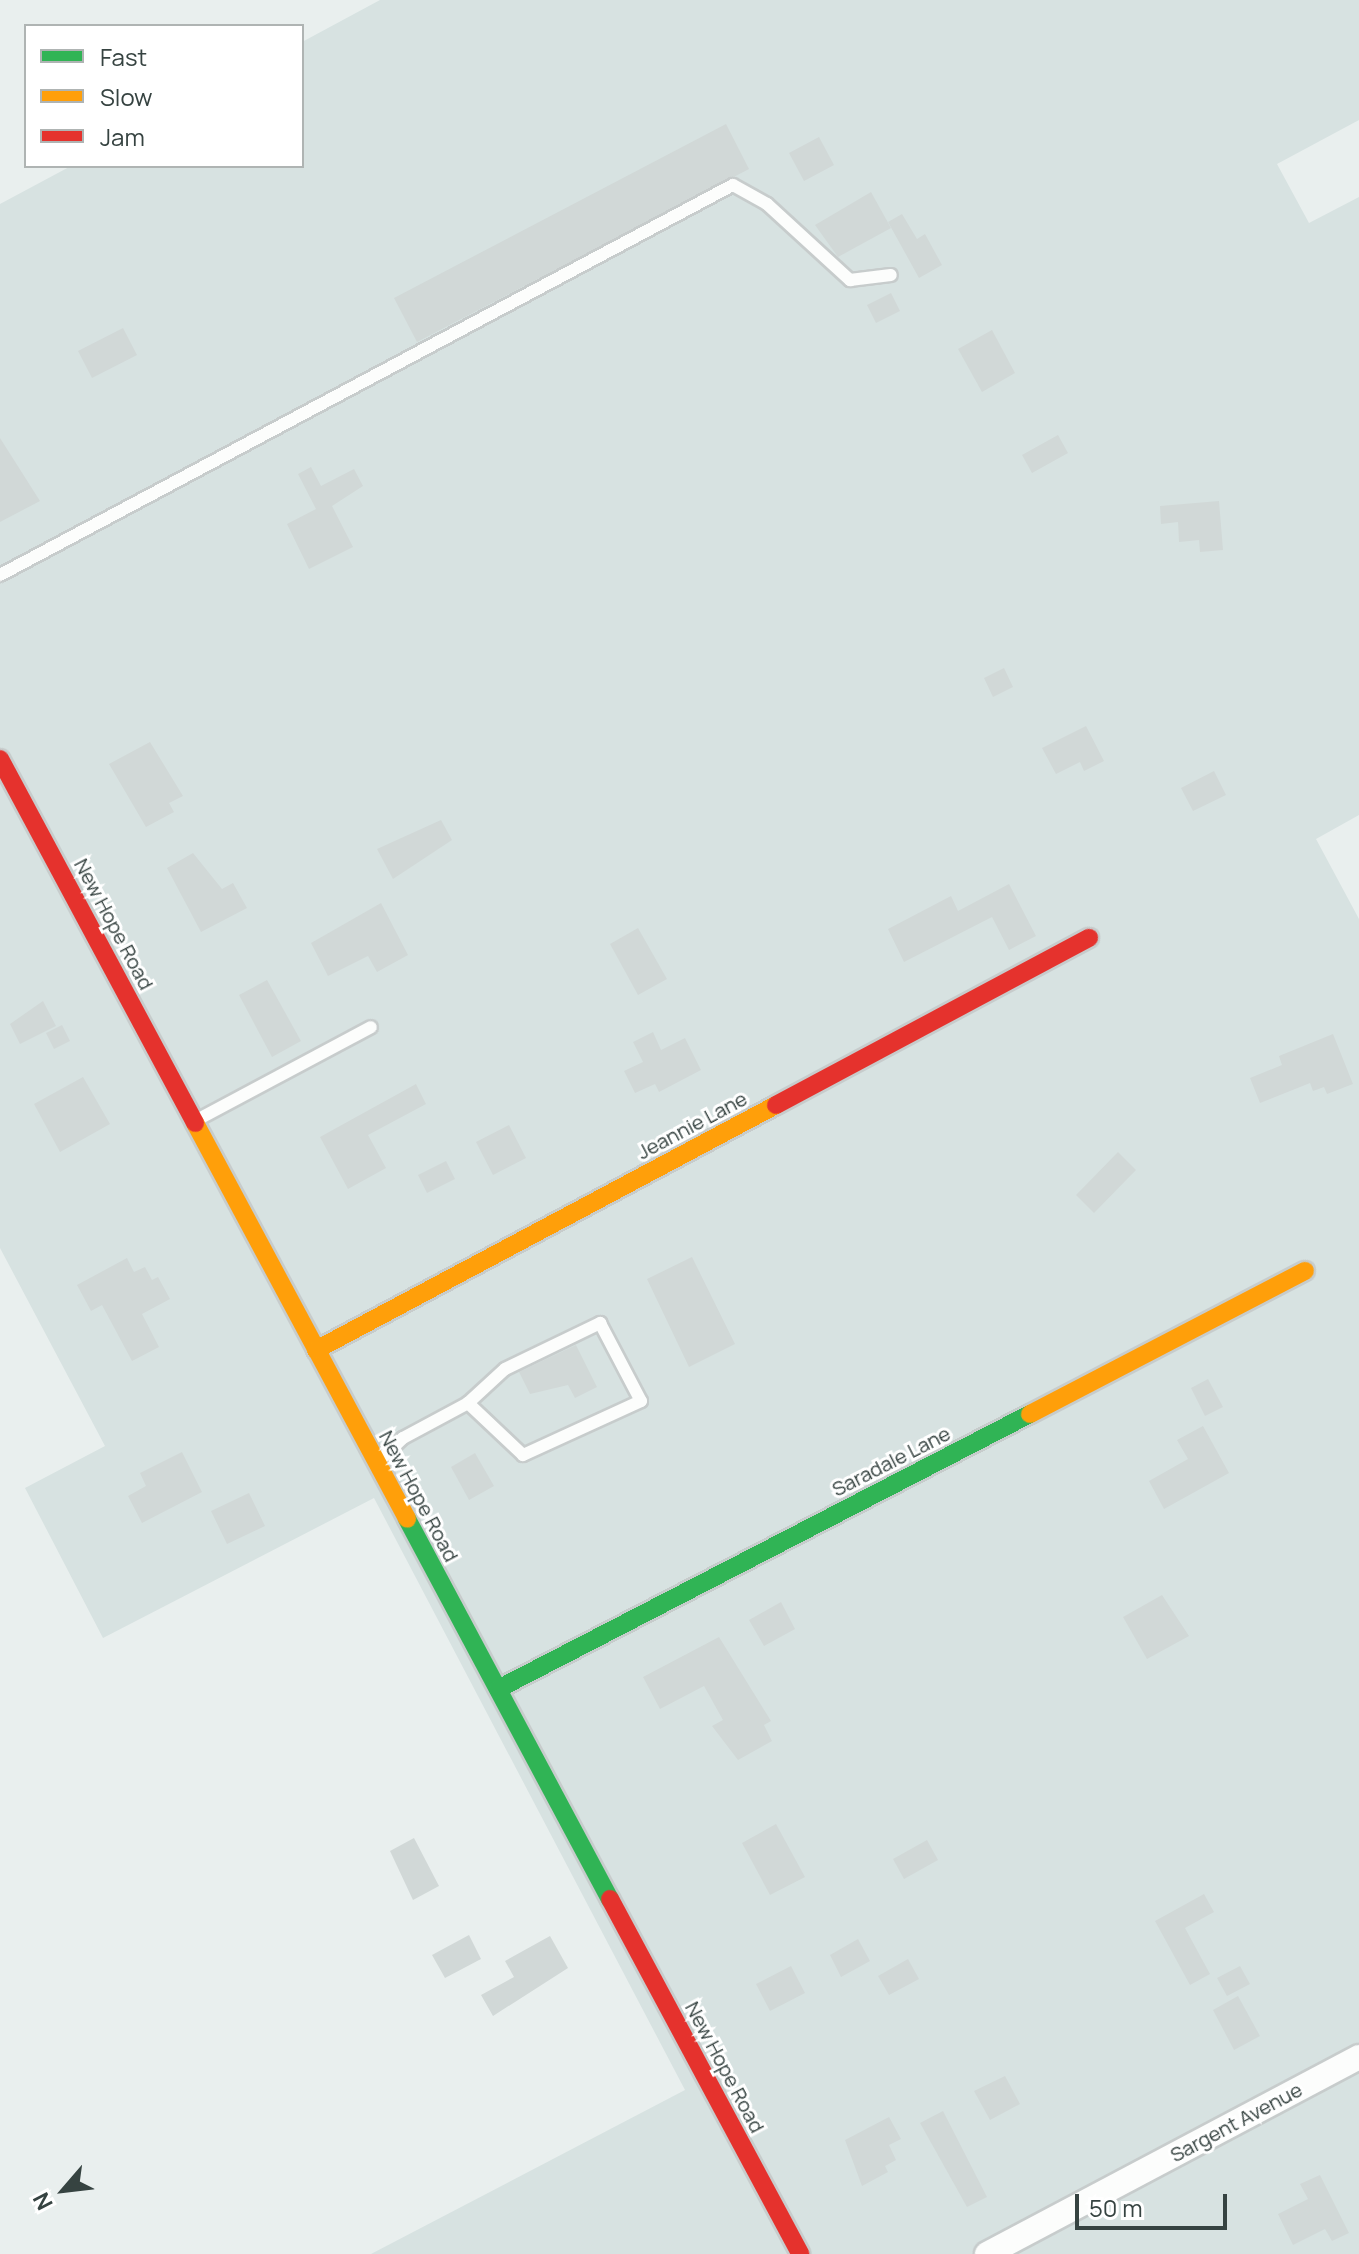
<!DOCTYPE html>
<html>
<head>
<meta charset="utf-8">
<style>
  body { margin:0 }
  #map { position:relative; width:1359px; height:2254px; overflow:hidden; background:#e9efee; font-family:Manrope,sans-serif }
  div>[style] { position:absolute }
  .residential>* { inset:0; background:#d7e2e1 }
  .building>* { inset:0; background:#d1d8d7 }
  .roads { filter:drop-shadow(2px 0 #c7cccc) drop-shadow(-2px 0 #c7cccc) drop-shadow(0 2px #c7cccc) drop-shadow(0 -2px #c7cccc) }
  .lane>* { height:12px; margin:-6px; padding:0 6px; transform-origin:6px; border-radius:6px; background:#fcfdfc }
  .street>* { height:24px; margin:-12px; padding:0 12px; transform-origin:12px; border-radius:12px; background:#fcfdfc }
  .fast>* { height:18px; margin:-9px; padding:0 9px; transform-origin:9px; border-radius:9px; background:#30b455 }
  .slow>* { height:18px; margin:-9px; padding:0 9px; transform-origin:9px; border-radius:9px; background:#ff9f0a }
  .jam>* { height:18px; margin:-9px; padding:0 9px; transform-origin:9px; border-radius:9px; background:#e5322d }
  span { translate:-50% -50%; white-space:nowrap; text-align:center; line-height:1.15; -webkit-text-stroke:6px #fff; paint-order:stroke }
  .street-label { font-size:20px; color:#364341 }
  .legend { position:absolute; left:24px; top:24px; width:280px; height:144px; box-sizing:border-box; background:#fff; border:2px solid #afb4b3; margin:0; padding:10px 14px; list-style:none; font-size:24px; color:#364341 }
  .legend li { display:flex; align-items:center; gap:16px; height:40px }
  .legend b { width:40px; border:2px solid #afb4b3 }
  .north { position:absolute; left:24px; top:2150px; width:80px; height:80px; -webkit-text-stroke:6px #fff; paint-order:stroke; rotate:242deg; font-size:22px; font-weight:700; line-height:32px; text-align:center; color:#364341 }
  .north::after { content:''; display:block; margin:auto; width:28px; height:36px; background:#364341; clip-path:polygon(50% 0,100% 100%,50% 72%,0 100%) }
  .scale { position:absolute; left:1075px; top:2194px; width:152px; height:36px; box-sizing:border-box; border:4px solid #364341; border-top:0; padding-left:10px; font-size:24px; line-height:28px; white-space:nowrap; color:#364341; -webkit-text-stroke:6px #fff; paint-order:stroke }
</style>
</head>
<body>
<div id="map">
  <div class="residential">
    <div style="clip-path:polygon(380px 0,1359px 0,1359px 120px,1277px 164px,1309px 223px,1359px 197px,1359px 815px,1316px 839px,1359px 919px,1359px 2254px,371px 2254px,685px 2090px,374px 1498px,103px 1638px,25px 1488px,105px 1446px,0 1248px,0 204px,71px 166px,302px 166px,302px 42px)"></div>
  </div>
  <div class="building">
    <div style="clip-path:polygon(726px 124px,749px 169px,417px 342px,394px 298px)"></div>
    <div style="clip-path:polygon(819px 137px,834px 165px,804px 181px,789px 153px)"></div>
    <div style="clip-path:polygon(871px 192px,891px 228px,838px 257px,815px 225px)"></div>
    <div style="clip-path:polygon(902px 214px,917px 239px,925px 234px,942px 265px,919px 278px,888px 222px)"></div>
    <div style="clip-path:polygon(891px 293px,900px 311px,876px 323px,867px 305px)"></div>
    <div style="clip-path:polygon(123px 328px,137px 355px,92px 378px,78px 351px)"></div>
    <div style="clip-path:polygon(992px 330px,1015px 373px,982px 392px,958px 349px)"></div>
    <div style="clip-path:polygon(1058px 435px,1068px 453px,1032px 473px,1022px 455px)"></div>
    <div style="clip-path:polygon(0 438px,40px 501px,0 522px)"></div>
    <div style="clip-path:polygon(311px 467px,321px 486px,354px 469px,363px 486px,332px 506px,353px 547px,309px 569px,287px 524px,316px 509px,298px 474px)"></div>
    <div style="clip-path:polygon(1219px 501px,1223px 550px,1200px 552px,1199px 540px,1179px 542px,1178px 522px,1161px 524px,1160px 506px)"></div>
    <div style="clip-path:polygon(1004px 668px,1013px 687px,993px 697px,984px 678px)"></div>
    <div style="clip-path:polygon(1086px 726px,1104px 761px,1084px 771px,1080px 762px,1056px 774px,1042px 748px)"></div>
    <div style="clip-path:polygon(150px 742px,183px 796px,169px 803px,174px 812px,146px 827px,109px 764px)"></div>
    <div style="clip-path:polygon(1214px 771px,1226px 795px,1193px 811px,1181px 788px)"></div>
    <div style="clip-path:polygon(441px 820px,452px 840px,393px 879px,377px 849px)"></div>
    <div style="clip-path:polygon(193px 853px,222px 889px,233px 883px,247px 908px,201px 932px,167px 868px)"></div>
    <div style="clip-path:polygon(1009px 884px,1036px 936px,1009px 950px,992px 917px,904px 962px,888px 929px,951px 896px,958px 911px)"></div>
    <div style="clip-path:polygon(381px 903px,408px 955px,377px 972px,368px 956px,328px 976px,311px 943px)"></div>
    <div style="clip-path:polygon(638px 928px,667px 979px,638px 995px,610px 944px)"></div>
    <div style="clip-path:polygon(267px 980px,301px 1041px,272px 1057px,239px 995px)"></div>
    <div style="clip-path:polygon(43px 1001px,56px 1026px,20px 1044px,10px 1024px)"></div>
    <div style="clip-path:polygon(62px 1025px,70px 1041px,54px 1049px,46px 1033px)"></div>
    <div style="clip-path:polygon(653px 1032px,661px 1050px,685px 1038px,701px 1070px,659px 1092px,655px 1084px,635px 1093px,624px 1071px,643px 1062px,633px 1042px)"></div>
    <div style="clip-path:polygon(1333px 1034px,1353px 1084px,1327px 1094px,1324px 1087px,1313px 1091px,1310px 1083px,1260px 1103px,1250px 1078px,1282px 1065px,1279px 1056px)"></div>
    <div style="clip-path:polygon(83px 1077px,110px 1124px,60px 1152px,34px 1104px)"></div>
    <div style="clip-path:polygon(416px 1084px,426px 1104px,368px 1135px,386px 1168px,348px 1189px,320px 1137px)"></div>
    <div style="clip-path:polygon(509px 1125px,526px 1158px,493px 1175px,476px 1142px)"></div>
    <div style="clip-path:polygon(1118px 1152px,1136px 1170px,1094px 1213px,1076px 1195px)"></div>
    <div style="clip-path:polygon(446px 1161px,455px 1179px,427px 1193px,418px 1175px)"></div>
    <div style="clip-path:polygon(692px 1257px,735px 1344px,689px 1367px,647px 1279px)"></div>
    <div style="clip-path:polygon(127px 1258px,134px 1272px,145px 1267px,152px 1280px,158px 1277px,170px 1299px,142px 1314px,159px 1347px,132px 1361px,102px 1305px,91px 1311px,77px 1285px)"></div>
    <div style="clip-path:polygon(576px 1345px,597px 1387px,575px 1398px,568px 1385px,530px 1394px,519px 1372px)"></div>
    <div style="clip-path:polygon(1208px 1379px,1223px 1407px,1205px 1416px,1191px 1388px)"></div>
    <div style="clip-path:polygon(1203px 1426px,1229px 1473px,1164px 1509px,1149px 1481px,1188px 1459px,1177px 1440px)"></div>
    <div style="clip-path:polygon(182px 1452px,202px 1492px,142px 1523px,128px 1496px,146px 1486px,140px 1473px)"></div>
    <div style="clip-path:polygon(475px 1453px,494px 1486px,469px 1500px,451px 1467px)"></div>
    <div style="clip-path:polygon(249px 1493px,265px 1526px,227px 1544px,211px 1511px)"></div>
    <div style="clip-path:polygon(1162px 1595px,1189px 1636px,1147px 1659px,1123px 1617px)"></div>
    <div style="clip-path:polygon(781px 1602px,795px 1629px,764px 1646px,749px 1620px)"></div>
    <div style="clip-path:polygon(719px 1637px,771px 1721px,764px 1725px,772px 1741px,738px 1760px,712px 1726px,723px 1720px,704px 1686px,660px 1709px,643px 1677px)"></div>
    <div style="clip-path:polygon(776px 1824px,805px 1877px,770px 1895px,742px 1843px)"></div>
    <div style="clip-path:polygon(414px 1838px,439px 1886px,413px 1900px,390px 1851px)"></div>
    <div style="clip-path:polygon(927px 1840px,938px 1860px,904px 1879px,893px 1859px)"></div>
    <div style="clip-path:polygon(1204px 1894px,1214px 1912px,1185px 1928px,1210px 1974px,1190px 1985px,1155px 1921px)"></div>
    <div style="clip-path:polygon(469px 1935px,481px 1959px,445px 1978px,432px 1955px)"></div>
    <div style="clip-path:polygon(550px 1936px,568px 1968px,493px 2016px,481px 1995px,514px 1977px,505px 1961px)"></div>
    <div style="clip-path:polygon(858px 1939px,870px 1961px,841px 1977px,830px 1955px)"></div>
    <div style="clip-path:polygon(908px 1959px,919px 1979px,889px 1995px,878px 1976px)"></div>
    <div style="clip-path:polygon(791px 1966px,805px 1993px,770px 2011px,756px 1984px)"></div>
    <div style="clip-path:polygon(1240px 1966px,1250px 1984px,1227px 1996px,1217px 1978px)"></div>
    <div style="clip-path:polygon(1238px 1996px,1260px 2036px,1234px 2050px,1213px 2010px)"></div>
    <div style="clip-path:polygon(1005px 2076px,1020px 2104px,990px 2120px,974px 2091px)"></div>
    <div style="clip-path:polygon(943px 2111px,987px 2197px,967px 2207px,920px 2123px)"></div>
    <div style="clip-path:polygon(889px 2117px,901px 2139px,889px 2145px,896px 2160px,885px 2166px,888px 2172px,862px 2186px,845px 2140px)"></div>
    <div style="clip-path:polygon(1320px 2175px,1349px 2233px,1332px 2241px,1325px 2229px,1293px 2245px,1278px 2214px,1308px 2199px,1300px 2184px)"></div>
  </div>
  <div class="roads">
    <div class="lane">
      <div style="left:0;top:575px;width:830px;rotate:-28.02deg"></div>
      <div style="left:733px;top:185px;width:39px;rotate:29deg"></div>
      <div style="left:767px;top:204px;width:113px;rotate:42.5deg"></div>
      <div style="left:850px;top:280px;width:41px;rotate:-7deg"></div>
      <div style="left:197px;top:1120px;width:197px;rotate:-28.1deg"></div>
      <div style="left:379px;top:1461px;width:33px;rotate:-44deg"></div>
      <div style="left:403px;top:1438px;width:74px;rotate:-28.3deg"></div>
      <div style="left:468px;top:1403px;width:50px;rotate:-42.6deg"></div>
      <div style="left:505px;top:1369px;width:106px;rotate:-25.8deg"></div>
      <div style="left:600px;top:1323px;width:88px;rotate:62.3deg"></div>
      <div style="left:641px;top:1401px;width:130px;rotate:155.4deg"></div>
      <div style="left:523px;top:1455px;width:76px;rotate:-136.6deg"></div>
    </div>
    <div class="street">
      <div style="left:987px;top:2254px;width:421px;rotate:-27.9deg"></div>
    </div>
    <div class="fast">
      <div style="left:407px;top:1519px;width:431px;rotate:61.9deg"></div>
      <div style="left:498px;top:1689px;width:599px;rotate:-27.34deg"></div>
    </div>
    <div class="slow">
      <div style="left:195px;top:1123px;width:449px;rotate:61.8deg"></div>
      <div style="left:316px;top:1350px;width:521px;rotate:-28.04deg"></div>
      <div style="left:1030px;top:1414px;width:310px;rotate:-27.5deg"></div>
    </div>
    <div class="jam">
      <div style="left:0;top:759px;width:413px;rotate:61.8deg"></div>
      <div style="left:776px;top:1105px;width:355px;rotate:-28.1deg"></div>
      <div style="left:610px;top:1899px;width:403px;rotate:61.8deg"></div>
    </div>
  </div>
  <div class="street-label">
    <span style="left:114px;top:924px;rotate:62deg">New Hope Road</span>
    <span style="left:692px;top:1125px;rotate:-28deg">Jeannie Lane</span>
    <span style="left:891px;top:1461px;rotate:-27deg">Saradale Lane</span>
    <span style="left:419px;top:1496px;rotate:62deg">New Hope Road</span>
    <span style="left:725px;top:2067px;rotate:62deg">New Hope Road</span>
    <span style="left:1236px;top:2122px;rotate:-28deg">Sargent Avenue</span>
  </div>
  <ul class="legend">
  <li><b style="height:10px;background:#30b455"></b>Fast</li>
  <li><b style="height:10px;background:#ff9f0a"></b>Slow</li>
  <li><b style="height:10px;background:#e5322d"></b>Jam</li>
  </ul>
  <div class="north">N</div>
  <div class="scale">50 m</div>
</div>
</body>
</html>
